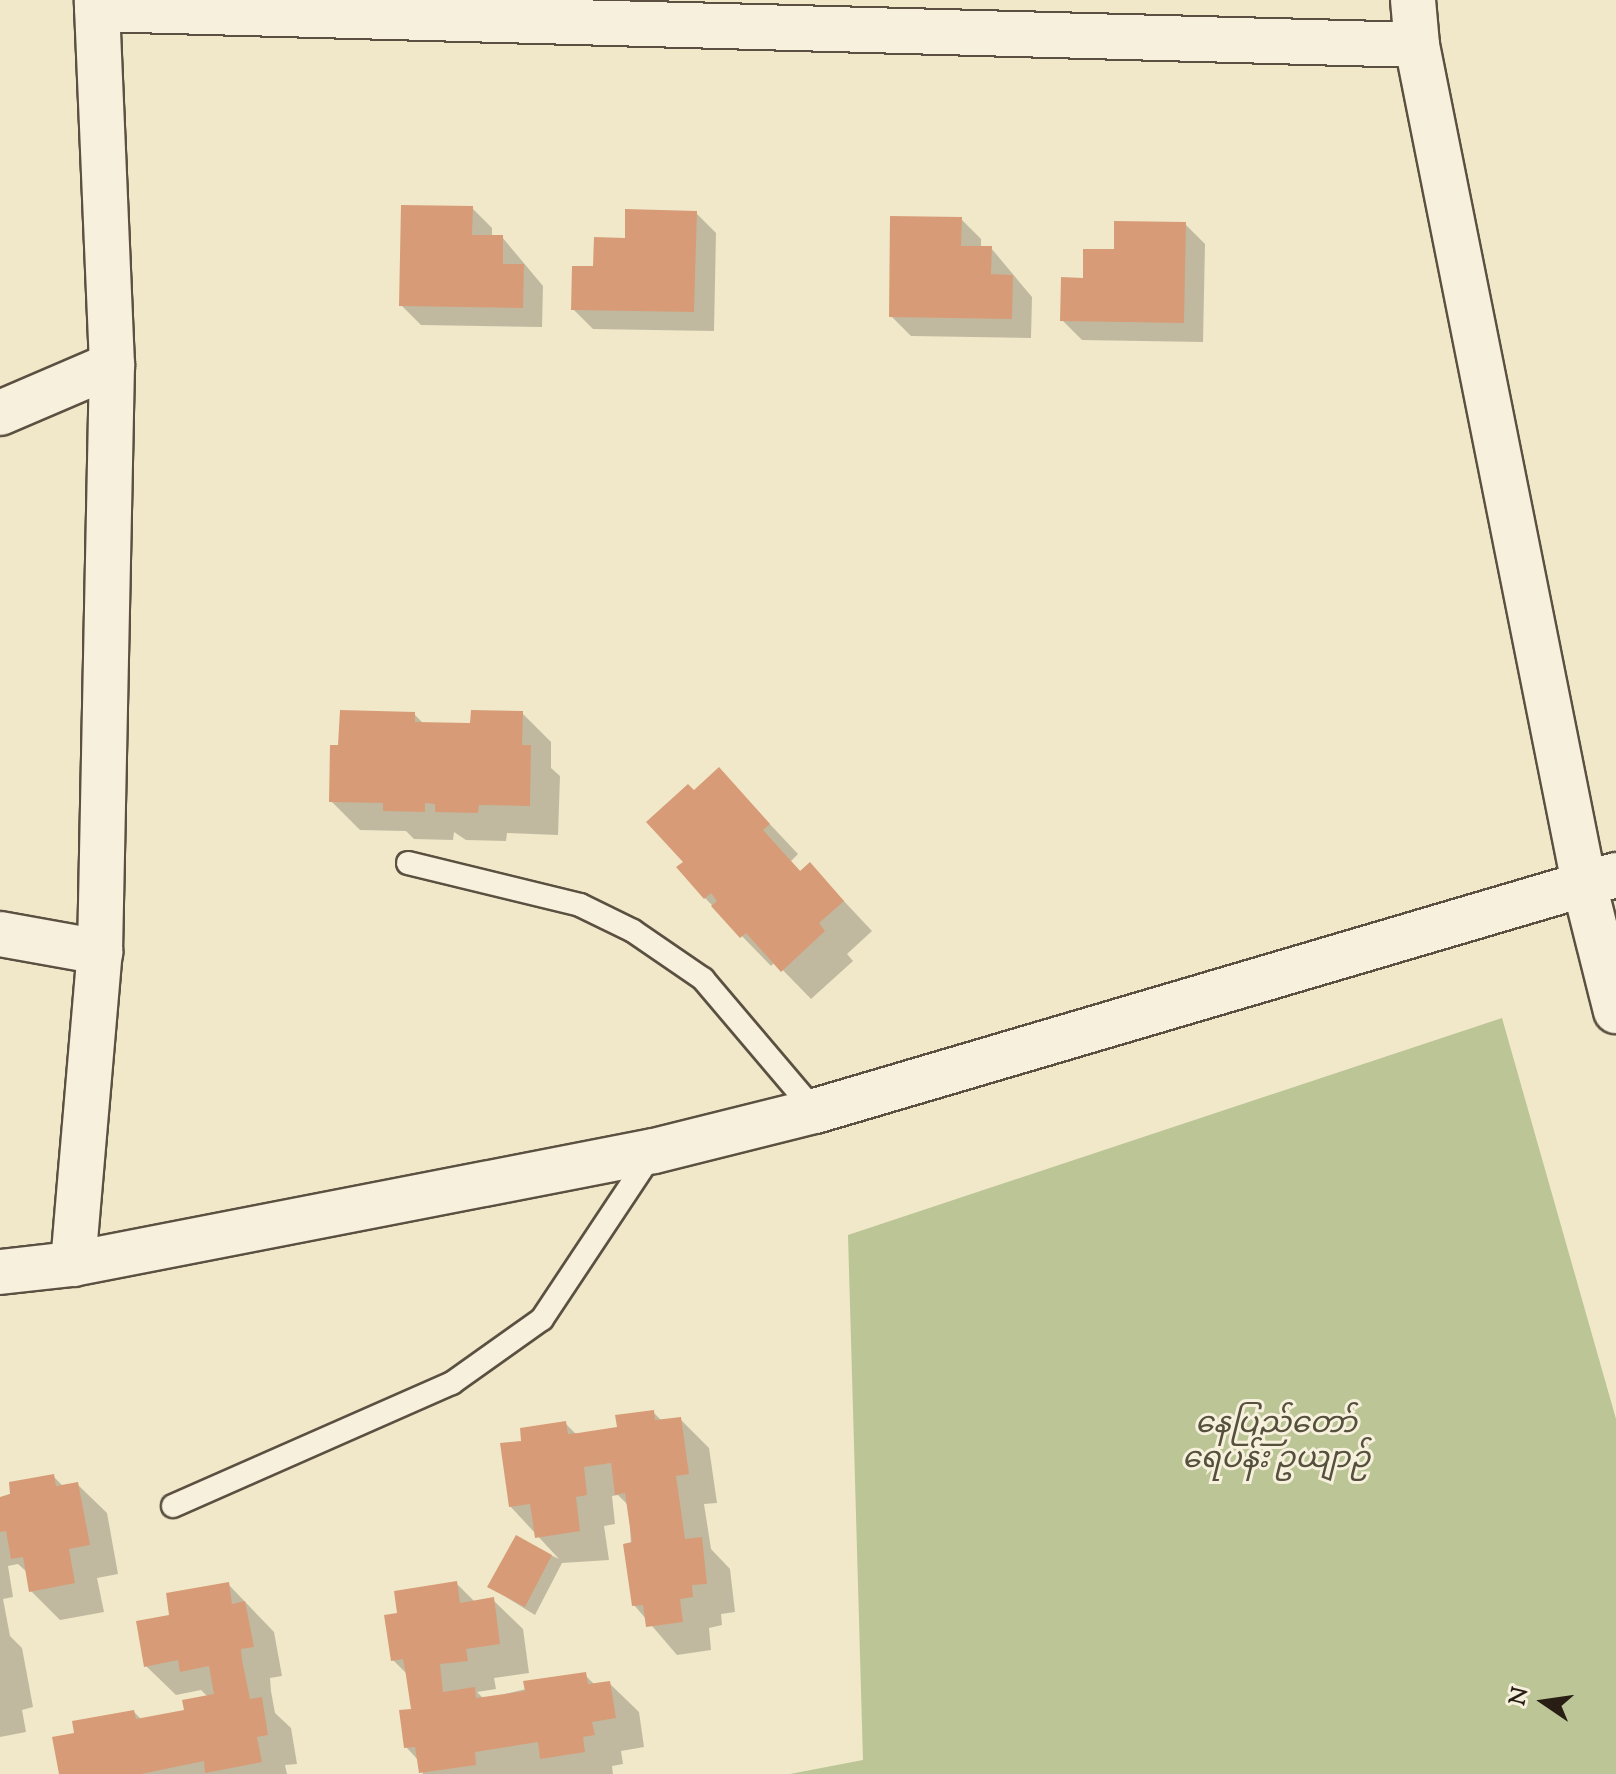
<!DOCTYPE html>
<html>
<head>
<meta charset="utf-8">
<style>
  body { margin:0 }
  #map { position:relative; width:1616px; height:1774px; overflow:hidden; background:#f1e8c9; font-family:"Sorts Mill Goudy","Noto Sans Myanmar",serif }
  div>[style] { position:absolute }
  .green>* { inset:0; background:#bbc596 }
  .shadow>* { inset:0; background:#0003 }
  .building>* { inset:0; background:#d79c77 }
  .roads { filter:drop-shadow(2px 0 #5b5041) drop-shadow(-2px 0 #5b5041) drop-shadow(0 2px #5b5041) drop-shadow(0 -2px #5b5041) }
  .service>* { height:22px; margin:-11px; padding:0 11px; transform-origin:11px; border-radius:11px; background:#f6f0dc }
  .minor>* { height:44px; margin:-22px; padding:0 22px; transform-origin:22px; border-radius:22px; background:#f6f0dc }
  span { translate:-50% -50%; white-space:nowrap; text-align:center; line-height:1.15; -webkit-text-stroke:6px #f6f0dc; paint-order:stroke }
  .park-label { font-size:30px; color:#55503b; font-style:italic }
  .north { position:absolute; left:1504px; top:1662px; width:80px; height:80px; -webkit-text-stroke:6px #f6f0dc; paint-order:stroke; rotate:283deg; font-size:22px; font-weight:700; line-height:32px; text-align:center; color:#291e14 }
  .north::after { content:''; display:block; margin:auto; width:28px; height:36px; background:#291e14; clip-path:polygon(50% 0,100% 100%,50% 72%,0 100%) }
</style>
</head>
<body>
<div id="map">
  <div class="green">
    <div style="clip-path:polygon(1502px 1018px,1616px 1419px,1616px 1774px,790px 1774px,863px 1760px,848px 1235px)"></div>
  </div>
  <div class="shadow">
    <div style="clip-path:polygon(472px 208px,492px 228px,492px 237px,502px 237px,543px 286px,542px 327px,421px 325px,401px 305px)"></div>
    <div style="clip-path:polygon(696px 213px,716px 233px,714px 331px,593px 329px,573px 309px,595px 268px,627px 240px)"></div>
    <div style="clip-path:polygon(961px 219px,981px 239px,981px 248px,991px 248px,1032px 297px,1031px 338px,911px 336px,891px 316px)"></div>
    <div style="clip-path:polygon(1185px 224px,1205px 244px,1203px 342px,1082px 340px,1062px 320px,1085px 280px,1116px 251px)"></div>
    <div style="clip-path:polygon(522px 713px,551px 742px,551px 768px,560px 776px,558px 835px,507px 833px,506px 841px,466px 840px,454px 832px,453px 840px,414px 839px,406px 831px,360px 830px,331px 801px,340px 747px,414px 714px,424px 724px,472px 725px)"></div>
    <div style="clip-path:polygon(719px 770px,798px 854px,791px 861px,802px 873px,810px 865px,872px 931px,847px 954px,853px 961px,811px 999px,775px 962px,771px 966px,705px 898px,686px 862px,694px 793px)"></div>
    <div style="clip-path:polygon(653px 1412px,662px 1421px,680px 1419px,709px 1448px,717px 1503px,704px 1504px,711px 1549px,730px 1569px,735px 1612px,721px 1614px,722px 1625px,709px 1628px,711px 1650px,677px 1655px,634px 1605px,629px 1506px,618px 1495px,612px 1496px,615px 1524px,604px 1526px,609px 1560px,562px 1563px,535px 1615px,490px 1587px,516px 1538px,559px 1559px,510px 1506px,523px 1442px,565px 1423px,576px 1434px,619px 1429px)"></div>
    <div style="clip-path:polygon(53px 1476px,64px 1487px,77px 1484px,107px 1513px,118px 1574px,97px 1578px,104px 1612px,60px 1620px,31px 1591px,28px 1573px,18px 1564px,8px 1566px,13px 1597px,3px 1599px,10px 1636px,22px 1648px,33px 1707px,22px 1710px,26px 1732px,0 1737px,0 1498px)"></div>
    <div style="clip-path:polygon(456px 1583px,475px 1602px,493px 1600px,523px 1629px,529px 1673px,494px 1678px,496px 1689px,477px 1692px,484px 1699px,585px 1675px,595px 1685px,609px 1683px,639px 1712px,644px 1747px,621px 1751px,623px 1764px,612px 1766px,613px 1774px,423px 1774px,419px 1761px,406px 1747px,413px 1710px,408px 1675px,393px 1660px,399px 1614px)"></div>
    <div style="clip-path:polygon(228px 1584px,274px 1632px,282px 1676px,270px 1678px,271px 1691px,275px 1713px,291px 1728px,297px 1764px,285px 1765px,287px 1774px,62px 1774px,77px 1734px,134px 1712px,142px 1720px,186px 1712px,208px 1697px,201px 1690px,176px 1695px,146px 1666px,171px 1616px)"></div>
  </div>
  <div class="building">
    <div style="clip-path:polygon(401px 205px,473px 206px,472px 235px,503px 235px,503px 264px,524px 264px,523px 308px,399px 306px)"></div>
    <div style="clip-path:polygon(625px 209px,697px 211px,694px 312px,571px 310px,572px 266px,593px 266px,594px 237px,625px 238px)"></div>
    <div style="clip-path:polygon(890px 216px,962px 217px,961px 246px,992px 246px,991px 274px,1013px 275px,1012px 319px,889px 317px)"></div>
    <div style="clip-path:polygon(1114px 221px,1186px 222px,1184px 323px,1060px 321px,1061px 277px,1083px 278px,1083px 249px,1114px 249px)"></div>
    <div style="clip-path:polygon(340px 710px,415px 712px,415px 722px,470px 723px,471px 710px,523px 711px,522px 745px,531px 745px,530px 806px,479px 805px,478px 813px,435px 812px,435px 804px,425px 803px,425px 812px,383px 811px,383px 803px,329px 802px,330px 745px,338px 745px)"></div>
    <div style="clip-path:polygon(719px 767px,770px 824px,763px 830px,800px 871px,810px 862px,844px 901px,819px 923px,825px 931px,781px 972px,746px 933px,740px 938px,711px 906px,717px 901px,711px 893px,704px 899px,676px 867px,683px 862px,646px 822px,688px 784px,694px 790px)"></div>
    <div style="clip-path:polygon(654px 1410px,655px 1420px,681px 1417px,689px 1474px,676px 1476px,685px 1539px,702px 1537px,707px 1584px,692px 1585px,693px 1597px,680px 1599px,683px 1622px,646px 1627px,643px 1605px,632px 1606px,623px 1544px,632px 1542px,625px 1493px,615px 1495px,611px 1463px,584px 1467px,587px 1495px,576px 1497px,580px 1531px,535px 1538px,530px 1504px,509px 1507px,500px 1443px,521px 1441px,520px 1428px,566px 1421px,568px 1434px,578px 1433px,617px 1427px,615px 1415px)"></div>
    <div style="clip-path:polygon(54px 1474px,56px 1486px,78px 1482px,90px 1545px,69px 1549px,75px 1583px,29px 1592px,23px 1557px,11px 1559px,6px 1531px,0 1532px,0 1497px,10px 1494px,9px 1482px)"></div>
    <div style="clip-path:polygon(516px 1535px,552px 1555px,525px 1607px,487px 1587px)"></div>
    <div style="clip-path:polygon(457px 1581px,460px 1603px,494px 1597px,500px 1644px,466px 1649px,468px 1661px,440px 1664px,443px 1692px,475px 1687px,476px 1698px,525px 1691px,523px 1681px,586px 1672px,588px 1684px,610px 1681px,616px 1718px,592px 1722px,595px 1735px,583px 1737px,585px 1752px,540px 1759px,538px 1742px,475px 1752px,476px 1765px,419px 1773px,415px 1747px,404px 1748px,399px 1710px,411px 1709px,405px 1669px,403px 1659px,391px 1661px,384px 1615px,397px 1613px,394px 1591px)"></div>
    <div style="clip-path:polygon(229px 1582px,232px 1604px,245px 1601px,254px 1647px,241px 1649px,242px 1660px,250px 1699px,262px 1697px,268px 1735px,257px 1737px,262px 1762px,205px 1773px,204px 1761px,141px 1774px,59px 1774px,52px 1737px,74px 1733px,72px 1721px,134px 1710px,136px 1719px,184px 1710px,182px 1700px,214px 1694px,209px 1666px,180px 1672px,178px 1660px,144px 1667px,136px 1621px,169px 1615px,166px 1593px)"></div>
  </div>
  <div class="roads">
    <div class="service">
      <div style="left:408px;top:863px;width:177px;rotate:13.7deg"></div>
      <div style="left:580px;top:905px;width:59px;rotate:26.1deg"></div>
      <div style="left:633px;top:931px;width:85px;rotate:34.4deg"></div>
      <div style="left:703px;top:979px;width:173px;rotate:49.7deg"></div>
      <div style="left:173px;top:1506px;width:305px;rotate:-23.8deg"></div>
      <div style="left:452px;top:1383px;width:110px;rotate:-35.4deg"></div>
      <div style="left:542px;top:1319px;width:201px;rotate:-56.4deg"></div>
    </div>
    <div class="minor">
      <div style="left:1413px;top:0;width:45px;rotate:84.9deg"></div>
      <div style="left:1417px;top:45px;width:860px;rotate:78.73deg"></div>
      <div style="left:1585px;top:888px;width:127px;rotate:75.9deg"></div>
      <div style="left:97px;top:9px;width:1320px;rotate:1.56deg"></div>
      <div style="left:0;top:413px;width:122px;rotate:-23.2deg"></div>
      <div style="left:0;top:934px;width:102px;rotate:10.2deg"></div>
      <div style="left:73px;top:1264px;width:313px;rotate:-85.1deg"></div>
      <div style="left:100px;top:952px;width:587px;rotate:-88.83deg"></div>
      <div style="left:112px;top:365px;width:365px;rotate:-92.4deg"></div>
      <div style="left:0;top:1272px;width:73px;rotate:-6.3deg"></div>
      <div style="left:73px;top:1264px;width:592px;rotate:-11.01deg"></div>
      <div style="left:654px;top:1151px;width:166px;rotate:-14deg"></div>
      <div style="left:815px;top:1111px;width:835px;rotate:-16.42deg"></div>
    </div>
  </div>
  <div class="park-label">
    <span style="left:1276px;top:1442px">နေပြည်တော်<br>ရေပန်း ဥယျာဉ်</span>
  </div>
  <div class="north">N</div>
</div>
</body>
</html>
